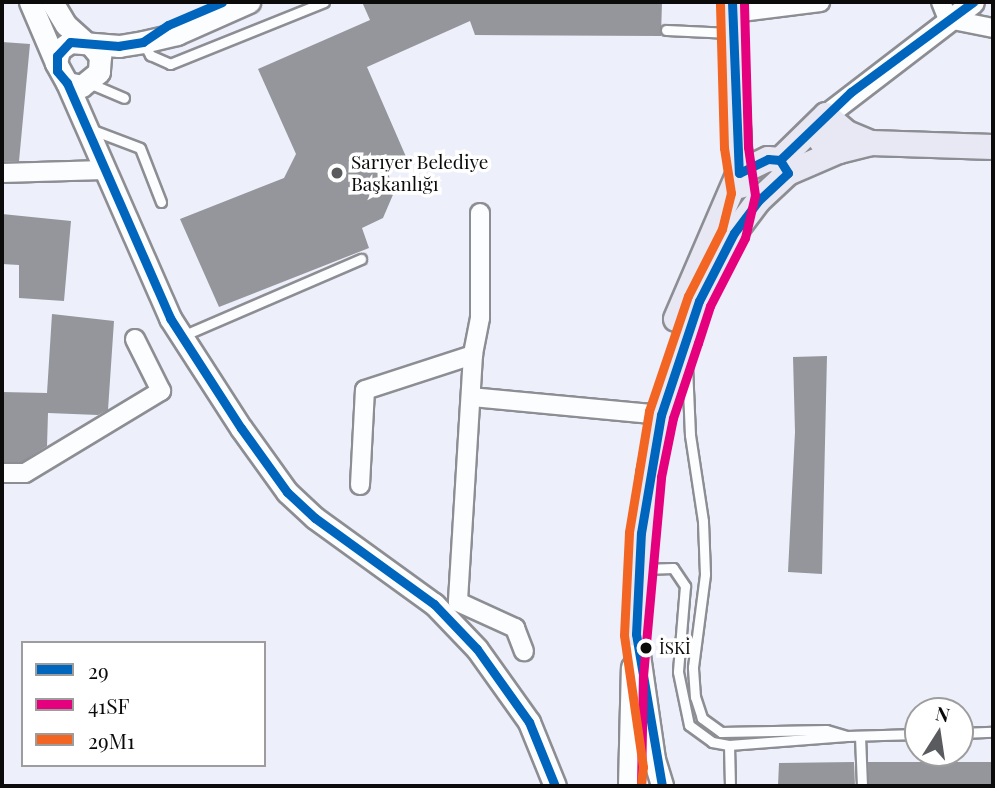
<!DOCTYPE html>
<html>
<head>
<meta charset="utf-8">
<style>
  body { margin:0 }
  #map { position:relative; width:995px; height:788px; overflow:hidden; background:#edeffa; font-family:"Playfair Display",serif }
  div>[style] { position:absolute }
  .building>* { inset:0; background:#94969c }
  .roads { filter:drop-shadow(2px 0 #8d8e93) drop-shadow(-2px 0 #8d8e93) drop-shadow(0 2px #8d8e93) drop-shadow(0 -2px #8d8e93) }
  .service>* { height:9px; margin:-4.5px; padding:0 4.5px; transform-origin:4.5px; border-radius:4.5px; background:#fcfdfe }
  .minor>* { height:18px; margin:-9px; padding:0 9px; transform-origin:9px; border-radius:9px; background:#fcfdfe }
  .tertiary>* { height:21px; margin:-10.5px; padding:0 10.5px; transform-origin:10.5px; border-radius:10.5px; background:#fcfdfe }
  .secondary>* { height:24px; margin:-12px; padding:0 12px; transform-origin:12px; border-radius:12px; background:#e7e8f4 }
  .bus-1>* { height:9px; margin:-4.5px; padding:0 4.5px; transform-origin:4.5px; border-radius:4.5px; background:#0065bd }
  .bus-2>* { height:9px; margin:-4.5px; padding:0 4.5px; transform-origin:4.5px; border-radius:4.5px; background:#e5007d }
  .bus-3>* { height:9px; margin:-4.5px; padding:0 4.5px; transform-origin:4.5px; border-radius:4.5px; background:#f26522 }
  .dots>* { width:19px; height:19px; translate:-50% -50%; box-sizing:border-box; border:4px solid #fff; border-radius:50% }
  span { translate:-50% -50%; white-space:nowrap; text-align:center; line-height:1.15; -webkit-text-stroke:7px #fff; paint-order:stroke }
  .bus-label { font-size:17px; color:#0b0b0b }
  .left { translate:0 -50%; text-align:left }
  .poi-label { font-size:19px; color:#0b0b0b }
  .frame { position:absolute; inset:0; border:4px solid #0b0b0b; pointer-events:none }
  .legend { position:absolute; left:21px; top:641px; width:245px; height:126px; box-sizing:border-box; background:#fff; border:2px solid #9d9d9d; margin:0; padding:9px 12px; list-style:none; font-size:21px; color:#0b0b0b }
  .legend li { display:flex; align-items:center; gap:14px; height:35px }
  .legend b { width:35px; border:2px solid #9d9d9d }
  .north { position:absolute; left:904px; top:697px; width:70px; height:70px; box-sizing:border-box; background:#fff; border:2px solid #9d9d9d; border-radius:50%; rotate:12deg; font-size:19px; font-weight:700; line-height:28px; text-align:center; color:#0b0b0b }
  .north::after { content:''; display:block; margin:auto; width:24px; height:32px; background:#5a5b5f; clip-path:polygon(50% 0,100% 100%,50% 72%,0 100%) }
</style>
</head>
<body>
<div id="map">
  <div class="building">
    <div style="clip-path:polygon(362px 2px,662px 2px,661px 36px,475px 35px,470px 21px,367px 67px,407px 159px,385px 167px,395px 190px,383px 218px,362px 228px,369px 248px,219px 307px,180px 219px,284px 178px,296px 154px,258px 69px,370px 20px)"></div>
    <div style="clip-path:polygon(2px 42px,30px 44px,19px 161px,2px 162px)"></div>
    <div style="clip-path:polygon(2px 214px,71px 221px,64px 301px,19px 298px,19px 265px,2px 264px)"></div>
    <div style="clip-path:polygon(52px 314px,114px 321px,108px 410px,98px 415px,48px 413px,47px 446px,22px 462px,2px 462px,2px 392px,47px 393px)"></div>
    <div style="clip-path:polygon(827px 356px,822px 574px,788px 572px,795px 432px,793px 357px)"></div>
    <div style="clip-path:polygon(854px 762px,855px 786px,778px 786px,779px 763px)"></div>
    <div style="clip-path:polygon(868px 762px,993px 762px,993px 786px,869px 786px)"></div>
  </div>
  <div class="roads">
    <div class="service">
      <div style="left:666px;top:30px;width:65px;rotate:2.6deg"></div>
      <div style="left:144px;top:44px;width:13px;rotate:61deg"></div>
      <div style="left:150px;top:55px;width:22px;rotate:24deg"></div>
      <div style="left:170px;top:64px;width:166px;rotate:-21.9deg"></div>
      <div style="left:89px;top:83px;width:38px;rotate:23deg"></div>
      <div style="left:90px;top:129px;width:53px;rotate:20.8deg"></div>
      <div style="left:140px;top:148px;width:58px;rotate:68.7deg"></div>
      <div style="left:182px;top:336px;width:195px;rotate:-23.3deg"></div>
      <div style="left:643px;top:569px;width:30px;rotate:-2deg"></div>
      <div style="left:673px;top:568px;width:22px;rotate:56deg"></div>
      <div style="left:685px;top:586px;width:86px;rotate:94.7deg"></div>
      <div style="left:678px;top:672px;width:54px;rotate:78.3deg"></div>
      <div style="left:689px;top:725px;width:29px;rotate:36deg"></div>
      <div style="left:712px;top:742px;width:17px;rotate:10deg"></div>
      <div style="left:729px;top:745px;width:118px;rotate:-4.4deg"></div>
      <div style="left:847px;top:736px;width:22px;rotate:-164deg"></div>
      <div style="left:826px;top:730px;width:105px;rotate:178.9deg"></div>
      <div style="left:721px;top:732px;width:24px;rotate:-144deg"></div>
      <div style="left:702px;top:718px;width:22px;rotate:-108deg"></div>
      <div style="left:695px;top:697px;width:30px;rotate:-94deg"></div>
      <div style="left:693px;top:667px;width:94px;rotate:-82.6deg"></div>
      <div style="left:705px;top:574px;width:53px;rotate:-92.2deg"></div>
      <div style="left:703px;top:521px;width:87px;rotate:-98.6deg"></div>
      <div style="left:690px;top:435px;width:69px;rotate:-92.5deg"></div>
      <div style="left:960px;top:733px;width:33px;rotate:-2deg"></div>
      <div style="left:847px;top:736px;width:71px;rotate:-1.6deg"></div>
      <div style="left:860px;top:736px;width:50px;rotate:87.7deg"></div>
      <div style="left:729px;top:745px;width:41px;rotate:88.6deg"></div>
    </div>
    <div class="minor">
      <div style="left:941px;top:2px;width:18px;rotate:68deg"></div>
      <div style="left:948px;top:19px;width:46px;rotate:11.3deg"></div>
      <div style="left:733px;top:13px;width:88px;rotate:-7.2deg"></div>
      <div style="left:2px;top:173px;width:102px;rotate:-1.7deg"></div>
      <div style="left:480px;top:213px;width:105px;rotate:90deg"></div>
      <div style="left:480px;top:318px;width:38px;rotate:101deg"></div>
      <div style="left:473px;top:355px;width:247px;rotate:93.5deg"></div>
      <div style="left:458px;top:602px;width:63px;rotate:24.5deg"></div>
      <div style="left:515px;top:628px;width:25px;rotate:69deg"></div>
      <div style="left:471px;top:397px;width:191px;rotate:5.4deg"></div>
      <div style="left:2px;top:473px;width:23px"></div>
      <div style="left:25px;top:473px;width:159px;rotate:-31.1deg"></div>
      <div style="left:161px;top:391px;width:58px;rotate:-116.6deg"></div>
      <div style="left:360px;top:485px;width:95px;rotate:-87deg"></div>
      <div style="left:365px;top:390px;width:114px;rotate:-18deg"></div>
    </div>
    <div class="tertiary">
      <div style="left:30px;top:2px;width:66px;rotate:66.9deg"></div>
      <div style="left:52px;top:2px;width:27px;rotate:59deg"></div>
      <div style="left:66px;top:25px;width:24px;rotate:42deg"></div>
      <div style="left:90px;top:44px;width:16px;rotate:50deg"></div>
      <div style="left:100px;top:56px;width:16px;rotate:94deg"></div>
      <div style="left:99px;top:72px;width:22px;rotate:141deg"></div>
      <div style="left:82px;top:86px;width:15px;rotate:-169deg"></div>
      <div style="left:67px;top:83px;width:23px;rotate:-119deg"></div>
      <div style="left:56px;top:63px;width:13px;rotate:-77deg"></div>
      <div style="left:59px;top:50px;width:14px;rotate:-36deg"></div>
      <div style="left:70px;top:42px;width:49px;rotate:4.7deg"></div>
      <div style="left:119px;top:46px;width:24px;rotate:-9deg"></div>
      <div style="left:143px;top:42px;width:35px;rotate:-13deg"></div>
      <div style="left:177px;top:34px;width:79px;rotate:-24deg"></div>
      <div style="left:67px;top:83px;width:257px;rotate:66.3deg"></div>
      <div style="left:170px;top:318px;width:131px;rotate:57.2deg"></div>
      <div style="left:241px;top:428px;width:79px;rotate:54.3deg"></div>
      <div style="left:287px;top:492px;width:38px;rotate:43deg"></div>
      <div style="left:315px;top:518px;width:147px;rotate:35.9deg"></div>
      <div style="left:434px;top:604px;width:62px;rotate:46.3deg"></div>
      <div style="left:477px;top:649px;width:90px;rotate:54.5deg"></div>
      <div style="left:529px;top:722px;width:69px;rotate:67.9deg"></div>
      <div style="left:826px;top:115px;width:185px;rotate:-37.5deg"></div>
      <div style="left:636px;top:634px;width:126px;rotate:81.8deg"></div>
      <div style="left:654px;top:759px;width:28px;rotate:73deg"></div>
      <div style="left:629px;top:786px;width:119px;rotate:-88.6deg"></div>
    </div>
    <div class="secondary">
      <div style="left:732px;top:2px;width:184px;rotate:87.2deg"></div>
      <div style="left:871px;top:143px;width:122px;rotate:1.9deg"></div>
      <div style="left:780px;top:160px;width:64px;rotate:-44.4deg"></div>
      <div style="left:826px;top:115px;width:28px;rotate:41deg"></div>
      <div style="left:847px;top:133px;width:26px;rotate:23deg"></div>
      <div style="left:871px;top:143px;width:33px;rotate:166deg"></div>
      <div style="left:839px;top:151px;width:19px;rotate:-152deg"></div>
      <div style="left:822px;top:142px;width:16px;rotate:-128deg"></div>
      <div style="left:676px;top:319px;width:159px;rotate:-66.7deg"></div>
      <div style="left:739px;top:173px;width:32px;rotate:-26deg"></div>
      <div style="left:768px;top:159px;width:12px;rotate:5deg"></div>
      <div style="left:780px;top:160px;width:15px;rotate:58deg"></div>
      <div style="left:636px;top:634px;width:160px;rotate:-85.3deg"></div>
      <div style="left:649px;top:475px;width:61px;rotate:-78.7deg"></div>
      <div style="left:661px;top:415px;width:120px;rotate:-71.6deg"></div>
      <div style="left:699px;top:301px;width:76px;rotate:-62.8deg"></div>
      <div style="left:734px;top:233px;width:40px;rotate:-53deg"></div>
      <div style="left:758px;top:201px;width:41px;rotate:-43deg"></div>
      <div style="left:788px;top:173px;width:56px;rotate:-23.3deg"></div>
    </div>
  </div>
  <div class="bus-1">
    <div style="left:222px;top:2px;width:59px;rotate:156.9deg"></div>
    <div style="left:168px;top:25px;width:30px;rotate:146deg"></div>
    <div style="left:143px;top:42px;width:24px;rotate:171deg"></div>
    <div style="left:119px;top:46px;width:49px;rotate:-175.3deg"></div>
    <div style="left:70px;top:42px;width:19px;rotate:133deg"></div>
    <div style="left:57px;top:56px;width:15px;rotate:90deg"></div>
    <div style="left:57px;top:71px;width:16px;rotate:50deg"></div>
    <div style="left:67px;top:83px;width:257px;rotate:66.3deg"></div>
    <div style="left:170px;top:318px;width:131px;rotate:57.2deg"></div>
    <div style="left:241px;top:428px;width:79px;rotate:54.3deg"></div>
    <div style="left:287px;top:492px;width:38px;rotate:43deg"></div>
    <div style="left:315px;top:518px;width:147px;rotate:35.9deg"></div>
    <div style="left:434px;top:604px;width:62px;rotate:46.3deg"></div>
    <div style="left:477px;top:649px;width:90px;rotate:54.5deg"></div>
    <div style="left:529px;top:722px;width:69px;rotate:67.9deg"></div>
    <div style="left:732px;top:2px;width:171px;rotate:87.7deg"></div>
    <div style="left:780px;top:160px;width:98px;rotate:-43.8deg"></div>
    <div style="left:851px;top:92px;width:152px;rotate:-36.4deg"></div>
    <div style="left:662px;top:786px;width:154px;rotate:-99.7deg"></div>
    <div style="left:636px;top:634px;width:101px;rotate:-87.2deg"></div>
    <div style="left:641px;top:533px;width:120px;rotate:-80.4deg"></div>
    <div style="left:661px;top:415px;width:120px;rotate:-71.6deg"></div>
    <div style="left:699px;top:301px;width:76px;rotate:-62.8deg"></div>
    <div style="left:734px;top:233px;width:40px;rotate:-53deg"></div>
    <div style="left:758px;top:201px;width:41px;rotate:-43deg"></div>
    <div style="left:788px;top:173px;width:15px;rotate:-122deg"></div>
    <div style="left:780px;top:160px;width:12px;rotate:-175deg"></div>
    <div style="left:768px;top:159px;width:32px;rotate:154deg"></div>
  </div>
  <div class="bus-2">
    <div style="left:641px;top:786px;width:110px;rotate:-89deg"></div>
    <div style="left:643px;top:676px;width:200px;rotate:-84.8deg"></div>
    <div style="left:661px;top:477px;width:60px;rotate:-78.5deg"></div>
    <div style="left:673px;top:418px;width:79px;rotate:-71.6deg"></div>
    <div style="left:698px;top:343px;width:39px;rotate:-72deg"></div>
    <div style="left:710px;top:306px;width:76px;rotate:-62.8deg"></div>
    <div style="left:745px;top:238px;width:44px;rotate:-76.9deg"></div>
    <div style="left:755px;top:195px;width:49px;rotate:-98.3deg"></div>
    <div style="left:748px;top:147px;width:145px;rotate:-91.6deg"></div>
  </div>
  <div class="bus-3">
    <div style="left:641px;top:785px;width:18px;rotate:-84deg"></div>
    <div style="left:643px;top:767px;width:133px;rotate:-98.2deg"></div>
    <div style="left:624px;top:635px;width:103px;rotate:-87.2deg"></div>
    <div style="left:629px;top:532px;width:123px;rotate:-80.6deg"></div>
    <div style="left:649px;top:411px;width:121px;rotate:-71.3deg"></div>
    <div style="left:688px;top:296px;width:75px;rotate:-63.1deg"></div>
    <div style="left:722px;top:229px;width:37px;rotate:-76deg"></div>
    <div style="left:731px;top:193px;width:46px;rotate:-98.8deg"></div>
    <div style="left:724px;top:148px;width:146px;rotate:-91.6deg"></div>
  </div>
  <div class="dots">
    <div style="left:337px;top:173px;background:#5a5b5f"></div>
    <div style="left:646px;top:648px;background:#0b0b0b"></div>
  </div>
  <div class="bus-label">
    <span class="left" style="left:659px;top:648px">İSKİ</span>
  </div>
  <div class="poi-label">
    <span class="left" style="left:351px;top:173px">Sarıyer Belediye<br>Başkanlığı</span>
  </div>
  <div class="frame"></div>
  <ul class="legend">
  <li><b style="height:9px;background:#0065bd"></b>29</li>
  <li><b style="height:9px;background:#e5007d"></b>41SF</li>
  <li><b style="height:9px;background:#f26522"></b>29M1</li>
  </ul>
  <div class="north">N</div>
</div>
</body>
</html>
